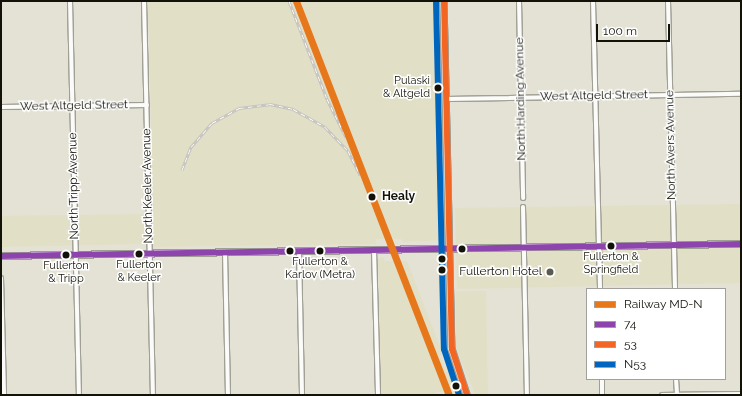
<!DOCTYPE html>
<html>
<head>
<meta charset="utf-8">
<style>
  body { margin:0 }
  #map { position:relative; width:742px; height:396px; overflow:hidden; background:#e4e2d4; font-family:Raleway,sans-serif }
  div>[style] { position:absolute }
  .built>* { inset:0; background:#e2dfc7 }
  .roads { filter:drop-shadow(1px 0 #a09f94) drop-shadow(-1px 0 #a09f94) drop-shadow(0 1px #a09f94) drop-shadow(0 -1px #a09f94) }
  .minor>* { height:4px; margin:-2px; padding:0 2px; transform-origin:2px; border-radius:2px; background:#fbfbf9 }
  .secondary>* { height:5.5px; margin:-2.75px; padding:0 2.75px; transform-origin:2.75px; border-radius:2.75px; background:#f7f6f6 }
  .rail>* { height:3px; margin-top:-1.5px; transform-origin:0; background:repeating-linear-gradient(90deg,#fff 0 4.5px,#c5c3c0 0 9px); box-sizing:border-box; border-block:1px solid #c5c3c0 }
  .bus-1>* { height:6px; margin:-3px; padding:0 3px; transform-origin:3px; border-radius:3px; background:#8e44ad }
  .bus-2>* { height:6px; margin:-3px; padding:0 3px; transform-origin:3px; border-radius:3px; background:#f26522 }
  .bus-3>* { height:6px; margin:-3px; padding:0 3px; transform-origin:3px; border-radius:3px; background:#0065bd }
  .rail-1>* { height:7px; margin:-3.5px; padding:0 3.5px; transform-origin:3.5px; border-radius:3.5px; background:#e7771b }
  .dots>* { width:11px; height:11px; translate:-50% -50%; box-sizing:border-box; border:2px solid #fff; border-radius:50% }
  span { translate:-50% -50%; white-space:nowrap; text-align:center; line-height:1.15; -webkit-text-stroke:3px #fff; paint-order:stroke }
  .bus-label { font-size:11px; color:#131209 }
  .right { translate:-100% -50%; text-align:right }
  .street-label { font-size:12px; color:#131209 }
  .stop-label { font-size:12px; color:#131209; font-weight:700 }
  .left { translate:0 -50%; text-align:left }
  .poi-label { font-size:12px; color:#131209 }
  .frame { position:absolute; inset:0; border:2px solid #131209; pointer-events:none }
  .legend { position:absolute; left:586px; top:288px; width:140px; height:92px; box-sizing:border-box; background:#fff; border:1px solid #a1a09d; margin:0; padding:5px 7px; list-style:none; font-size:12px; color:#131209 }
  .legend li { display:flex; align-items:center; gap:8px; height:20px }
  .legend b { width:20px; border:1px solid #a1a09d }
  .scale { position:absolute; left:596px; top:24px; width:74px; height:18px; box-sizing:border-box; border:2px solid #131209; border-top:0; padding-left:5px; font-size:12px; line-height:14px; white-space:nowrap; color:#131209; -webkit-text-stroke:3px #fff; paint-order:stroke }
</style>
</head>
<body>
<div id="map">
  <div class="built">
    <div style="clip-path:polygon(148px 1px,438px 1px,443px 240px,403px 242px,401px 239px,376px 239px,376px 244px,154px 247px)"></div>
    <div style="clip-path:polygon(741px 204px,741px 283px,457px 289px,455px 208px)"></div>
    <div style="clip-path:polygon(144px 214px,145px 244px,1px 247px,1px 216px)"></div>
    <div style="clip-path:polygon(381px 257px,384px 257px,384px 261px,407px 261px,443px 354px,440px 356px,446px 372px,451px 370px,457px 387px,454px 391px,435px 392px,436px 394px,381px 395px,378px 260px)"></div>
    <div style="clip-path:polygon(456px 291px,486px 291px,488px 394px,475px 394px,456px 350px)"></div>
  </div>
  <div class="roads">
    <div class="minor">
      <div style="left:70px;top:1px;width:394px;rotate:88.7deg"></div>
      <div style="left:144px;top:1px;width:394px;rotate:88.7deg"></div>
      <div style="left:519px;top:1px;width:197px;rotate:88.8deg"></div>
      <div style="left:593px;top:1px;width:288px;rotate:88.6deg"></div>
      <div style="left:668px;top:1px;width:288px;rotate:88.6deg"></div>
      <div style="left:446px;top:99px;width:295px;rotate:-1deg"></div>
      <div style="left:1px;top:107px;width:146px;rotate:-0.8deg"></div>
      <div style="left:523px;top:207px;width:188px;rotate:88.8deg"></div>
      <div style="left:374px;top:250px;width:145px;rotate:88.4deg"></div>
      <div style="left:299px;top:251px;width:144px;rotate:88.8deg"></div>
      <div style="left:225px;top:252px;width:143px;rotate:88.8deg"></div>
      <div style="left:1px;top:278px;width:117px;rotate:88.5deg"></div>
      <div style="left:602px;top:379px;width:16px;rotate:90deg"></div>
      <div style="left:676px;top:379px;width:16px;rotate:86deg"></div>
      <div style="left:662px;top:395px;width:79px;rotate:-0.7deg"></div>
    </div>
    <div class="secondary">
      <div style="left:444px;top:1px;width:348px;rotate:88.7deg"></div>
      <div style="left:452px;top:349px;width:48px;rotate:71.9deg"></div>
      <div style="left:1px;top:256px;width:740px;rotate:-0.93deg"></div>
    </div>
  </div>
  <div class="rail">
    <div style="left:289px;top:1px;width:105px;rotate:68.8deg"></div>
    <div style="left:327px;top:99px;width:42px;rotate:63.4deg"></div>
    <div style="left:182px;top:170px;width:25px;rotate:-69deg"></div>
    <div style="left:191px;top:147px;width:32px;rotate:-49deg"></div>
    <div style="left:212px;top:123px;width:31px;rotate:-29deg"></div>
    <div style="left:239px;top:108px;width:31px;rotate:-7deg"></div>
    <div style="left:270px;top:104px;width:24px;rotate:12deg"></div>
    <div style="left:293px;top:109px;width:37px;rotate:29deg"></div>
    <div style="left:325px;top:127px;width:33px;rotate:46deg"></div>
    <div style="left:348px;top:151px;width:27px;rotate:63deg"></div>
  </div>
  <div class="bus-1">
    <div style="left:1px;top:256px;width:740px;rotate:-0.93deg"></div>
  </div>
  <div class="bus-2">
    <div style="left:444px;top:1px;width:348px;rotate:88.7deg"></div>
    <div style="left:452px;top:349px;width:48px;rotate:71.9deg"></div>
  </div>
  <div class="bus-3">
    <div style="left:436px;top:1px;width:348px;rotate:88.7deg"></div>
    <div style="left:444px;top:349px;width:48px;rotate:71.9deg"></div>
  </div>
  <div class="rail-1">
    <div style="left:296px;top:1px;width:423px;rotate:68.8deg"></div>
  </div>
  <div class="dots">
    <div style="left:438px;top:88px;background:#131209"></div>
    <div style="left:372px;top:197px;background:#131209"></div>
    <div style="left:611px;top:246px;background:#131209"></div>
    <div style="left:462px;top:249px;background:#131209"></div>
    <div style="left:290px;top:251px;background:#131209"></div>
    <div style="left:320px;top:251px;background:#131209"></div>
    <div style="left:139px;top:254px;background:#131209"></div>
    <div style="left:66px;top:255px;background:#131209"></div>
    <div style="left:442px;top:259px;background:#131209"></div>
    <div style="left:442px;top:270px;background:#131209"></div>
    <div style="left:550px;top:272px;background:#5c5b50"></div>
    <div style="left:456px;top:386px;background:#131209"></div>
  </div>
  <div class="bus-label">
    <span class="right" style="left:430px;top:88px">Pulaski<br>&amp; Altgeld</span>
    <span style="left:611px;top:264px">Fullerton &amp;<br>Springfield</span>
    <span style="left:320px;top:269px">Fullerton &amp;<br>Karlov (Metra)</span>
    <span style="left:139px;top:272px">Fullerton<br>&amp; Keeler</span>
    <span style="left:66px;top:273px">Fullerton<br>&amp; Tripp</span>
  </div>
  <div class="street-label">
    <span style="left:594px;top:96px;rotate:-1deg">West Altgeld Street</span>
    <span style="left:521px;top:99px;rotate:-91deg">North Harding Avenue</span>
    <span style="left:74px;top:106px;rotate:-1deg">West Altgeld Street</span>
    <span style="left:671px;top:145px;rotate:-91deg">North Avers Avenue</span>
    <span style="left:74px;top:186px;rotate:-91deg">North Tripp Avenue</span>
    <span style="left:148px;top:186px;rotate:-91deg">North Keeler Avenue</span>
  </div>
  <div class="stop-label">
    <span class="left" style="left:382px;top:197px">Healy</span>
  </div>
  <div class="poi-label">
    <span class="right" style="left:542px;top:272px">Fullerton Hotel</span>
  </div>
  <div class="frame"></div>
  <ul class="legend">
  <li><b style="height:5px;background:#e7771b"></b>Railway MD-N</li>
  <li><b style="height:5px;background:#8e44ad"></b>74</li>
  <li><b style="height:5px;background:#f26522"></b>53</li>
  <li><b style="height:5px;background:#0065bd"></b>N53</li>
  </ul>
  <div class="scale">100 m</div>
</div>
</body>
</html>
